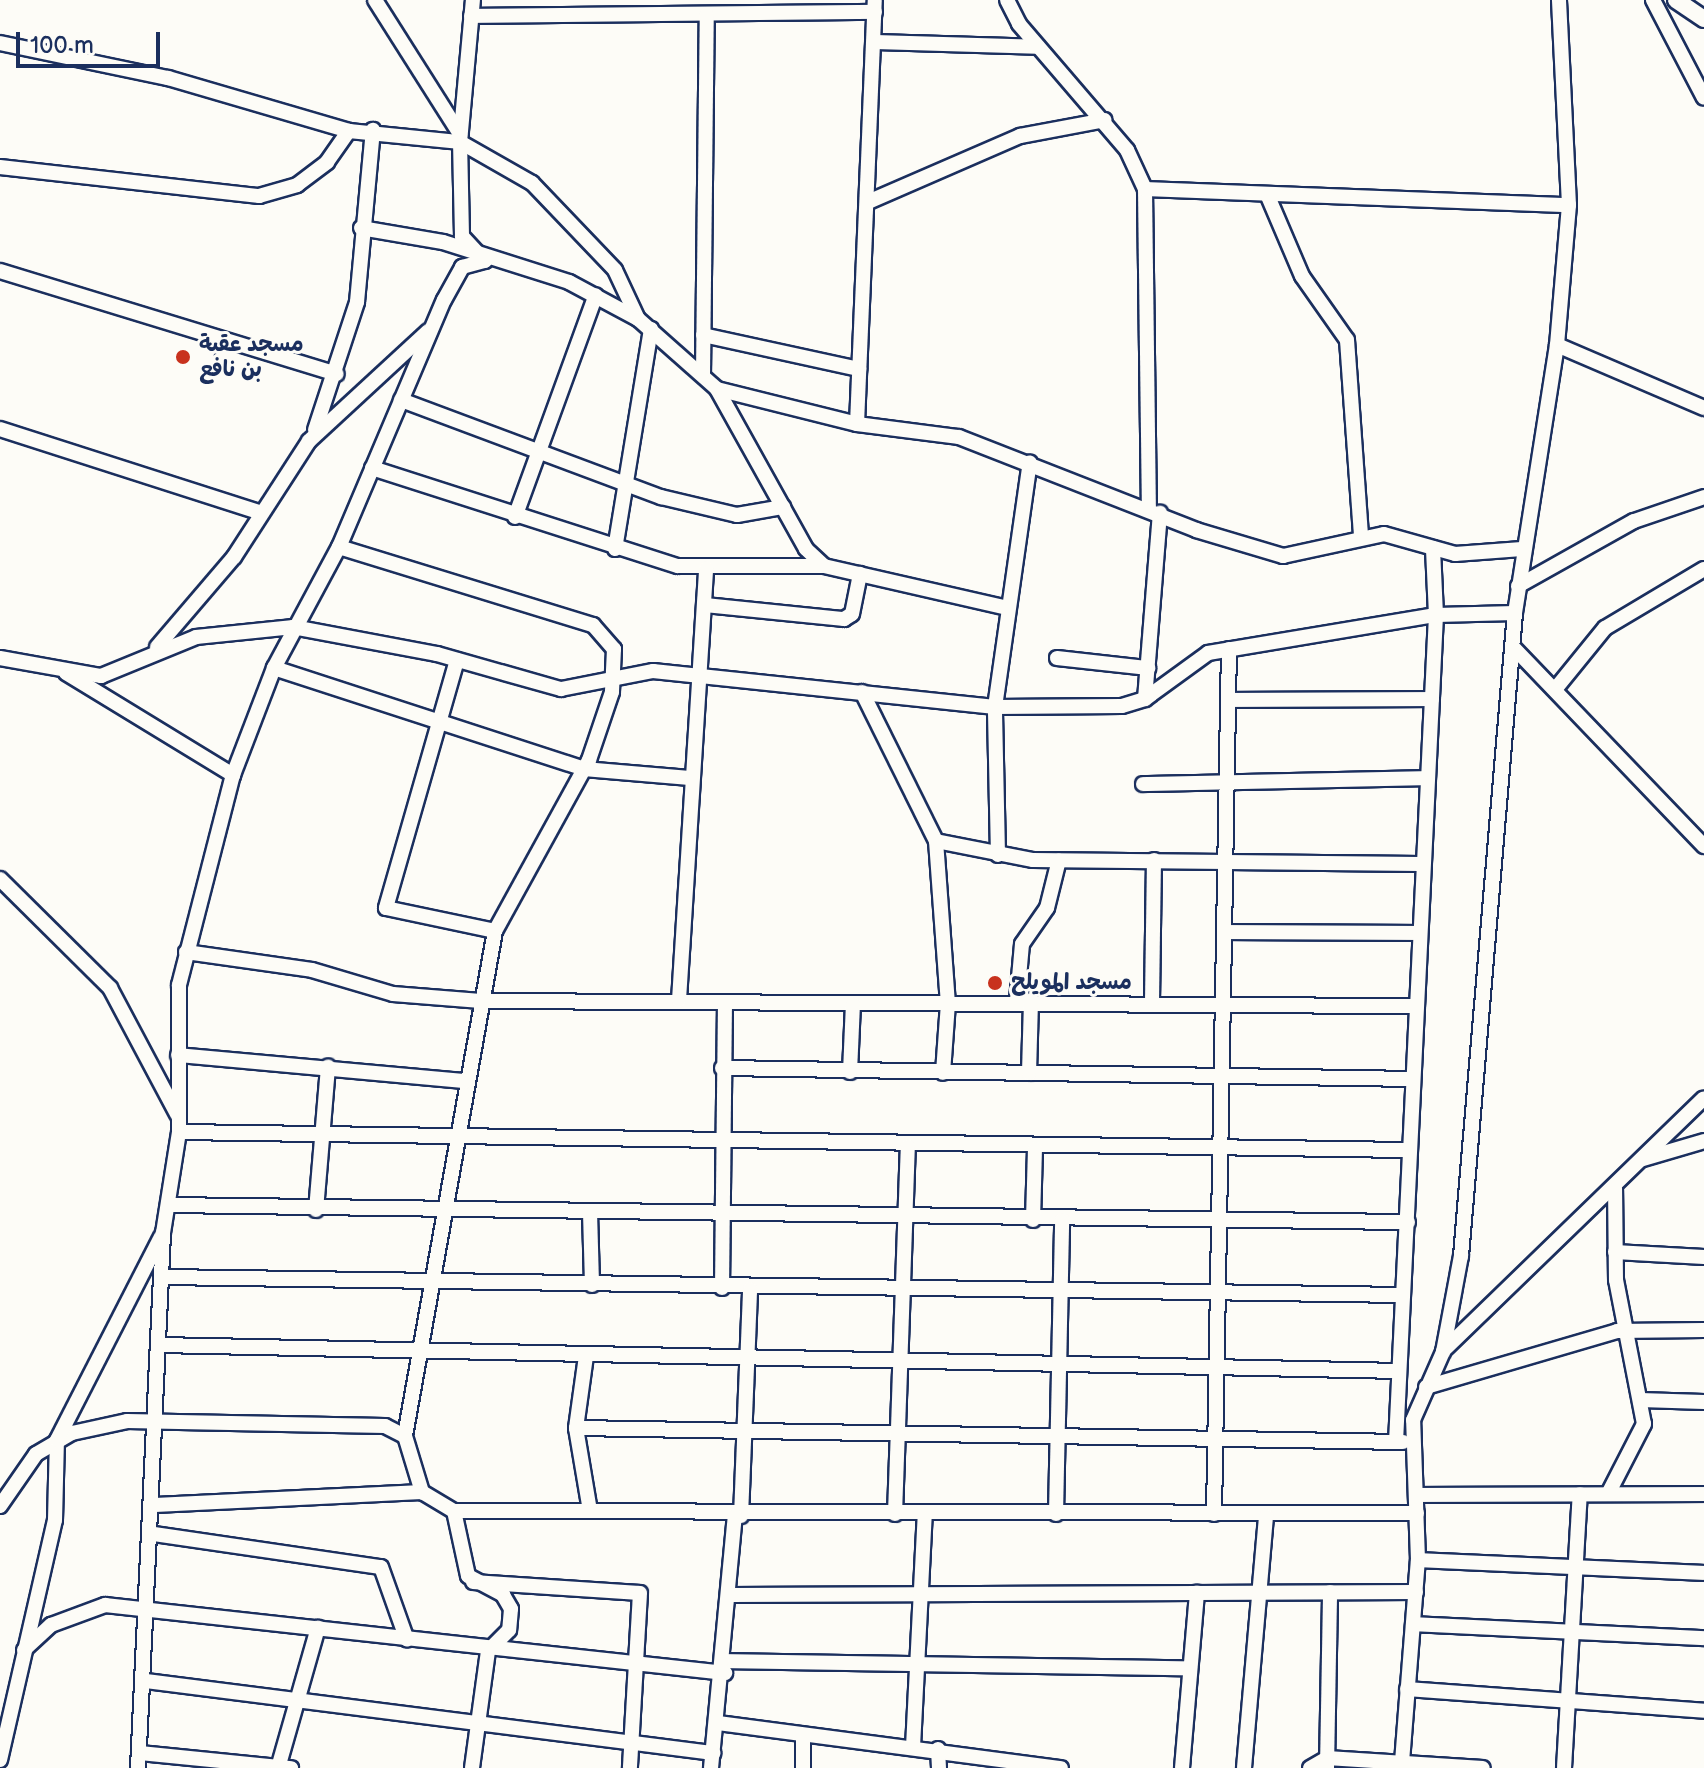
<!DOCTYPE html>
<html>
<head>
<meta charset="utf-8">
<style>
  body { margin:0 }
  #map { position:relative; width:1704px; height:1768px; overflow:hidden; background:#fdfcf7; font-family:"Balsamiq Sans","Playpen Sans Arabic",sans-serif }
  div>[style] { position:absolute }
  .roads { filter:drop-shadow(2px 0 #1b2f5e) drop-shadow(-2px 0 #1b2f5e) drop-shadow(0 2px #1b2f5e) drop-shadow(0 -2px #1b2f5e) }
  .minor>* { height:14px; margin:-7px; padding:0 7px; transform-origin:7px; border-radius:7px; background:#fdfcf7 }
  .major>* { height:16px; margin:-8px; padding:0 8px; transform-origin:8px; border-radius:8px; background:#fdfcf7 }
  .dots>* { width:22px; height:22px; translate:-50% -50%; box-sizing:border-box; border:4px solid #fdfcf7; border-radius:50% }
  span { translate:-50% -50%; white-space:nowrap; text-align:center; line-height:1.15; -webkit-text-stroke:6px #fdfcf7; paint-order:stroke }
  .poi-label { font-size:22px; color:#1b2f5e; font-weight:700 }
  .left { translate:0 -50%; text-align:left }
  .scale { position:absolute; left:16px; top:32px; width:144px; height:36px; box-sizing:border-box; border:4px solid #1b2f5e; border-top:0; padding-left:10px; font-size:24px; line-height:28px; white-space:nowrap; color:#1b2f5e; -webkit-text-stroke:6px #fdfcf7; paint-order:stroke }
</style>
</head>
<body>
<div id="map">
  <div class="roads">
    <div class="minor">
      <div style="left:375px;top:0;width:159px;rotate:57.6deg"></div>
      <div style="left:1007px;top:0;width:27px;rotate:63deg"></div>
      <div style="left:1019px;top:24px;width:166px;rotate:49.4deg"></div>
      <div style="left:1127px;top:150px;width:43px;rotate:65.2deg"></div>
      <div style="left:1145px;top:189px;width:319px;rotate:89.3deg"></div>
      <div style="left:1653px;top:0;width:110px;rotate:62.5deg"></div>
      <div style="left:471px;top:16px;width:404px;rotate:-0.6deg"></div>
      <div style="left:874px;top:42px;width:164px;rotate:1.7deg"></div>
      <div style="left:0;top:43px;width:172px;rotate:11.8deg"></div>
      <div style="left:168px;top:78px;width:189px;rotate:16.3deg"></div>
      <div style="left:0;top:167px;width:261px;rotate:6.4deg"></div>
      <div style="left:259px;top:196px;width:40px;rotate:-16deg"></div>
      <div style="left:297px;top:185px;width:38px;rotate:-37deg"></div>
      <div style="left:327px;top:162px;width:38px;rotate:-55deg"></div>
      <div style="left:349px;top:131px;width:112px;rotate:5.7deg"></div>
      <div style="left:460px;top:142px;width:83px;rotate:29.7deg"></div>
      <div style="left:532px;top:183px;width:120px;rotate:46.3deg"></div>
      <div style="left:615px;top:270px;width:54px;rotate:64.9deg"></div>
      <div style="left:1145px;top:189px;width:424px;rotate:2.2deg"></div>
      <div style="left:1267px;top:194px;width:89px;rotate:66.9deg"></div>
      <div style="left:1302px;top:276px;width:78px;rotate:54.9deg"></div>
      <div style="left:1347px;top:340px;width:196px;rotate:85.9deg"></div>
      <div style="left:868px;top:202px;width:166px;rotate:-23.5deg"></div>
      <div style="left:1020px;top:136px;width:86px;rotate:-10.7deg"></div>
      <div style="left:361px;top:228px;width:83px;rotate:9.7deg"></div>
      <div style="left:443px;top:242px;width:132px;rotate:17.6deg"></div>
      <div style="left:569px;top:282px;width:78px;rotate:28.2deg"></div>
      <div style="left:638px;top:319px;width:106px;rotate:41.5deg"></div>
      <div style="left:717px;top:389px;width:183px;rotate:60.9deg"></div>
      <div style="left:806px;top:549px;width:25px;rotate:43deg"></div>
      <div style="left:0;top:271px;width:352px;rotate:17deg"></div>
      <div style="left:703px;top:335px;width:160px;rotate:12.3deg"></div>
      <div style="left:1557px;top:345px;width:160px;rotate:23.2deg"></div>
      <div style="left:703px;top:375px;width:360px;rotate:-89.4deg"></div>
      <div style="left:717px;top:389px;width:144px;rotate:14deg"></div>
      <div style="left:857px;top:424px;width:103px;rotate:7.3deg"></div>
      <div style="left:959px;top:437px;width:255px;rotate:21.4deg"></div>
      <div style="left:1196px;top:530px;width:91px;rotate:16.6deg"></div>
      <div style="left:1283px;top:556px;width:103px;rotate:-12.3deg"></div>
      <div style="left:1384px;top:534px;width:74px;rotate:15.7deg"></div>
      <div style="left:1455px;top:554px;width:67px;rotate:-4.3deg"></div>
      <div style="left:401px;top:400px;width:278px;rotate:20.5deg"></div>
      <div style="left:661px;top:497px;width:78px;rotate:13.3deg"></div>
      <div style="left:737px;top:515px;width:47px;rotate:-9.9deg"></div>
      <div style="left:857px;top:424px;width:424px;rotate:-87.6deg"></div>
      <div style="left:0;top:429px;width:272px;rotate:17.8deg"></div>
      <div style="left:315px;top:430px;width:135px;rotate:-71.8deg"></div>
      <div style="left:357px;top:302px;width:173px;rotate:-84.7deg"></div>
      <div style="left:372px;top:468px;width:321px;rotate:17.8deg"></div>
      <div style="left:678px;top:566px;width:146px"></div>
      <div style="left:824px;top:566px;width:189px;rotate:12.9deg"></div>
      <div style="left:515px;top:517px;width:236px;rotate:-70deg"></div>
      <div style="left:339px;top:547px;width:266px;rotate:17.1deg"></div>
      <div style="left:593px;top:625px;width:32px;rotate:49deg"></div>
      <div style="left:614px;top:649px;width:43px;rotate:92.7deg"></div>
      <div style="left:612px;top:692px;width:72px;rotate:108.7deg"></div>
      <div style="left:589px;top:760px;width:195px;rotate:118.8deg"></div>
      <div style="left:495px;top:931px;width:513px;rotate:100.11deg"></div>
      <div style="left:615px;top:549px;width:223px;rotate:-80.7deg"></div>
      <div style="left:1518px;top:586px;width:133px;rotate:-29.3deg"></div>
      <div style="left:1634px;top:521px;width:74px;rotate:-18.9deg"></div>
      <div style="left:705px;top:605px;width:140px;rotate:5.8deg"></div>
      <div style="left:844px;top:619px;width:9px;rotate:-32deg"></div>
      <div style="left:852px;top:614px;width:41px;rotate:-78.7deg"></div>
      <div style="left:157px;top:647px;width:118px;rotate:-49.5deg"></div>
      <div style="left:234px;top:557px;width:138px;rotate:-57.1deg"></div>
      <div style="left:309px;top:441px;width:162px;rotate:-42.7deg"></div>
      <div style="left:1513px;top:647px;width:276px;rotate:46.2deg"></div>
      <div style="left:0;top:658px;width:103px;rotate:10.1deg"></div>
      <div style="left:101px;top:676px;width:103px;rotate:-22.3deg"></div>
      <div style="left:196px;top:637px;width:98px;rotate:-5.9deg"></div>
      <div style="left:293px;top:627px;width:147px;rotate:10.6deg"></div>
      <div style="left:437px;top:654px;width:129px;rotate:15.8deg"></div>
      <div style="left:561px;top:689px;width:94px;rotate:-11.1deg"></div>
      <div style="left:653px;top:671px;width:344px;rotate:6deg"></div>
      <div style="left:995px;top:707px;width:127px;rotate:-0.5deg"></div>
      <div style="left:1122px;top:706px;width:24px;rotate:-17deg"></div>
      <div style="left:1145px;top:699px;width:78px;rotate:-36.1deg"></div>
      <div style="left:1208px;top:653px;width:231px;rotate:-9.5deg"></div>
      <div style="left:1436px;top:615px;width:79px;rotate:-1.5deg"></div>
      <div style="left:1057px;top:658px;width:92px;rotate:6.3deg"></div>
      <div style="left:457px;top:660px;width:258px;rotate:106deg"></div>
      <div style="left:386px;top:908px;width:111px;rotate:11.9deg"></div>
      <div style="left:274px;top:668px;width:327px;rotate:18deg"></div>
      <div style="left:585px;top:769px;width:104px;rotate:4.9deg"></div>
      <div style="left:66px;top:673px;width:196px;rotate:31.4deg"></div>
      <div style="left:1557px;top:687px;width:76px;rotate:-50.9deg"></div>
      <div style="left:1605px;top:628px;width:115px;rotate:-30.8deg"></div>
      <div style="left:862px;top:692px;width:166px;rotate:63.6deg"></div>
      <div style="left:936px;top:841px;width:162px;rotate:85.8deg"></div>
      <div style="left:948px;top:1003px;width:70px;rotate:94.1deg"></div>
      <div style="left:1145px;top:699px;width:187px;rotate:-85.4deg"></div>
      <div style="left:1228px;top:700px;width:204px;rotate:-0.3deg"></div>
      <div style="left:1143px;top:784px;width:282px;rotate:-1.2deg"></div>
      <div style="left:936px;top:841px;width:99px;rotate:11.1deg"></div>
      <div style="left:1033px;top:860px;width:387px;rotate:0.6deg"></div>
      <div style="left:998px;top:855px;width:148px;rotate:-91.2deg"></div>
      <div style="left:995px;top:707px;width:247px;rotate:-81.9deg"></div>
      <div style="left:0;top:879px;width:155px;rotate:44.7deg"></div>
      <div style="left:110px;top:988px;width:143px;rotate:62deg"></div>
      <div style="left:1227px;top:932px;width:190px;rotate:0.3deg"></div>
      <div style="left:186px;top:952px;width:127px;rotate:8.1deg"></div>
      <div style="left:312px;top:970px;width:84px;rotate:16.5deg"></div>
      <div style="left:393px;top:994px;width:88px;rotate:4.5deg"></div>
      <div style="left:481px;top:1001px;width:933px;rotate:0.31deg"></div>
      <div style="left:679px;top:1000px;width:432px;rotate:-86.4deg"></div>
      <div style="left:1017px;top:1000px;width:56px;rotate:-84.9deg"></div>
      <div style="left:1022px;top:944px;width:44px;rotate:-55.2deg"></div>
      <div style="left:1047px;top:908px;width:49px;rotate:-76deg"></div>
      <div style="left:1152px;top:1002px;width:142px;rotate:-89.2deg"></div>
      <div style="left:178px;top:1055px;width:288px;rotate:5.2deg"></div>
      <div style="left:722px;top:1068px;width:689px;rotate:0.91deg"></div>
      <div style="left:850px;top:1072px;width:68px;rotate:-87.5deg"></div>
      <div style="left:1029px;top:1073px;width:73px;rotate:-88.4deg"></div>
      <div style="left:179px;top:1132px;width:1230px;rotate:0.84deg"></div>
      <div style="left:1643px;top:1159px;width:64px;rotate:-16.4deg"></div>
      <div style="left:168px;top:1205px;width:1240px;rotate:0.79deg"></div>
      <div style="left:316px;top:1210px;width:144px;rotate:-85.2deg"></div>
      <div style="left:590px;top:1212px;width:73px;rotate:88.4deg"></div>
      <div style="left:1033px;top:1220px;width:71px;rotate:-88.4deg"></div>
      <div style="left:1615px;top:1252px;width:89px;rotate:3.2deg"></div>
      <div style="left:162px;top:1277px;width:1238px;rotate:0.83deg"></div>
      <div style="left:722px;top:1288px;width:286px;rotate:-89.4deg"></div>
      <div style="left:159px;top:1345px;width:1238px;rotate:1.2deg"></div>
      <div style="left:1443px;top:1351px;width:363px;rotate:-44.1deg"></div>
      <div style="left:586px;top:1356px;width:73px;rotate:97.9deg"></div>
      <div style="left:576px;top:1428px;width:84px;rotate:80.4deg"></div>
      <div style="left:1426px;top:1387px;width:199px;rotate:-16.3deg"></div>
      <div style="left:1617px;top:1331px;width:87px;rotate:-0.7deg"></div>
      <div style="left:1640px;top:1400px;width:64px;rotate:1.8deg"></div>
      <div style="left:576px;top:1428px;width:827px;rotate:0.97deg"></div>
      <div style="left:1396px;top:1442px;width:828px;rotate:-87.23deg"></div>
      <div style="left:1436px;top:615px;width:67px;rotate:-92.6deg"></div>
      <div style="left:1608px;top:1494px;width:79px;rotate:-62.8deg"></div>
      <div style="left:1644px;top:1424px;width:147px;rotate:-101deg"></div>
      <div style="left:1616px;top:1280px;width:92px;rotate:-90.6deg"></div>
      <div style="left:1416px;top:1495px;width:288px;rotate:-0.2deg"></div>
      <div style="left:155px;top:1505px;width:267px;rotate:-2.8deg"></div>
      <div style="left:0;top:1506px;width:63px;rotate:-55.3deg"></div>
      <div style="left:36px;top:1454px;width:42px;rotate:-30.3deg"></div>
      <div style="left:72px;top:1433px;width:56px;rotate:-12.3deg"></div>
      <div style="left:127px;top:1421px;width:258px;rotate:1.1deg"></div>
      <div style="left:385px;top:1426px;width:22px;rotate:27deg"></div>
      <div style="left:405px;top:1436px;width:59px;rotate:73.1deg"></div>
      <div style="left:422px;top:1492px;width:37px;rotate:31deg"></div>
      <div style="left:454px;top:1511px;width:963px;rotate:0.12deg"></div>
      <div style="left:454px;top:1511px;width:66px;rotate:77.8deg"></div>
      <div style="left:468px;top:1576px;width:40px;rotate:28deg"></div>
      <div style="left:503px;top:1595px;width:16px;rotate:60deg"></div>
      <div style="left:511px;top:1609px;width:21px;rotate:95deg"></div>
      <div style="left:509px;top:1630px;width:30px;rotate:135deg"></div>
      <div style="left:488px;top:1651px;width:118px;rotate:97.8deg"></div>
      <div style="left:895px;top:1514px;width:368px;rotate:-88deg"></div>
      <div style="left:1056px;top:1514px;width:294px;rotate:-88.8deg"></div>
      <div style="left:1214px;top:1514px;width:865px;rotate:-89.01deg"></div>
      <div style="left:741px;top:1516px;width:227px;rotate:-87.7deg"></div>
      <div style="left:154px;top:1534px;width:229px;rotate:8.3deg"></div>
      <div style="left:381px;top:1567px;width:77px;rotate:70.4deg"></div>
      <div style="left:1418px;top:1560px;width:286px;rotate:2.6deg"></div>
      <div style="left:473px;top:1582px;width:167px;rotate:3.8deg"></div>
      <div style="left:640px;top:1593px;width:175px;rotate:93.3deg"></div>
      <div style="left:730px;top:1595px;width:686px;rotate:-0.25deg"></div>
      <div style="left:1413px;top:1624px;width:291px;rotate:2.8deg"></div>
      <div style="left:24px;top:1650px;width:37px;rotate:-43deg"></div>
      <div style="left:51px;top:1625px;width:58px;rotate:-20.3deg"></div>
      <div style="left:105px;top:1605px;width:624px;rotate:6.26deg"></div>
      <div style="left:726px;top:1661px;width:463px;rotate:0.9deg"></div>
      <div style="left:146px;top:1681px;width:572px;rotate:7.24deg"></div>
      <div style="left:1407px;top:1689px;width:298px;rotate:4.2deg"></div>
      <div style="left:718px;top:1723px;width:346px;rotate:7.5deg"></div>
      <div style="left:803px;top:1736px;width:32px;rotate:90deg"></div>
      <div style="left:913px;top:1747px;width:233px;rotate:-87.1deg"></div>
      <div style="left:938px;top:1749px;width:19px;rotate:87deg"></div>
      <div style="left:140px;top:1753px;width:152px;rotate:5.7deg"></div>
      <div style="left:0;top:1760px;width:246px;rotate:-77.1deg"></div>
      <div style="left:55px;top:1520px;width:80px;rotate:-88.6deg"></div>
      <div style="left:57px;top:1440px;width:228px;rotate:-62.9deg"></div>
      <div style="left:1402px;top:1762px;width:203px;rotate:-85.5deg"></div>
      <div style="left:1418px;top:1560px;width:140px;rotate:-92deg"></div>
      <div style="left:1413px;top:1420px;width:74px;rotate:-66.2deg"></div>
      <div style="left:1443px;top:1352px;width:98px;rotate:-79.4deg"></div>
      <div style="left:1461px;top:1256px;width:645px;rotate:-85.2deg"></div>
      <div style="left:1515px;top:613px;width:271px;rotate:-81.1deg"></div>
      <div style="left:1557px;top:345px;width:141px;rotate:-85.1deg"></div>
      <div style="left:1569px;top:205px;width:205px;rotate:-92.8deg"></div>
      <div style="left:138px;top:1768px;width:536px;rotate:-87.32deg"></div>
      <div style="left:163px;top:1233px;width:102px;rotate:-81deg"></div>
      <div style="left:179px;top:1132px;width:147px;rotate:-90deg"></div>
      <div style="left:179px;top:985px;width:217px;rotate:-75.6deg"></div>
      <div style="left:233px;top:775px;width:115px;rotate:-69deg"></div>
      <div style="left:274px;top:668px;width:137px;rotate:-61.8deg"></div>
      <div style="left:339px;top:547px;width:268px;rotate:-67deg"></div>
      <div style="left:444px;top:300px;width:38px;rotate:-61deg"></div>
      <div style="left:462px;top:267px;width:24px;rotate:-15deg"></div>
      <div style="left:485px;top:261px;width:34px;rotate:-133deg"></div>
      <div style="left:462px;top:236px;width:94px;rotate:-91.2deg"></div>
      <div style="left:460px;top:142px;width:143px;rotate:-84.8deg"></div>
      <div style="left:278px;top:1768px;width:146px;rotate:-74.1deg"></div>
      <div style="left:711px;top:1768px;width:253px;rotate:-84.6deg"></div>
      <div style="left:1182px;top:1768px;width:176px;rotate:-85.1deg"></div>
      <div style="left:1244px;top:1768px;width:253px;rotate:-85deg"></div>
      <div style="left:1310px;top:1768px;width:20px;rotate:-30deg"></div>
      <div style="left:1327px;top:1758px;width:156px;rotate:3.7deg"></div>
      <div style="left:1327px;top:1768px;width:176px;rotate:-89deg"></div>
      <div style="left:1564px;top:1768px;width:274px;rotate:-86.7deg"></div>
    </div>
    <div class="major">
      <div style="left:1676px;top:0;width:34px;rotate:34deg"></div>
    </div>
  </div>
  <div class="dots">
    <div style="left:183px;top:357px;background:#c8321e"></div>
    <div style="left:995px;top:983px;background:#c8321e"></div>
  </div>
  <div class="poi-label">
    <span class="left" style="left:199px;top:357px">مسجد عقبة<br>بن نافع</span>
    <span class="left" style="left:1011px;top:983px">مسجد المويلح</span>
  </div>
  <div class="scale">100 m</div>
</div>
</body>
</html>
